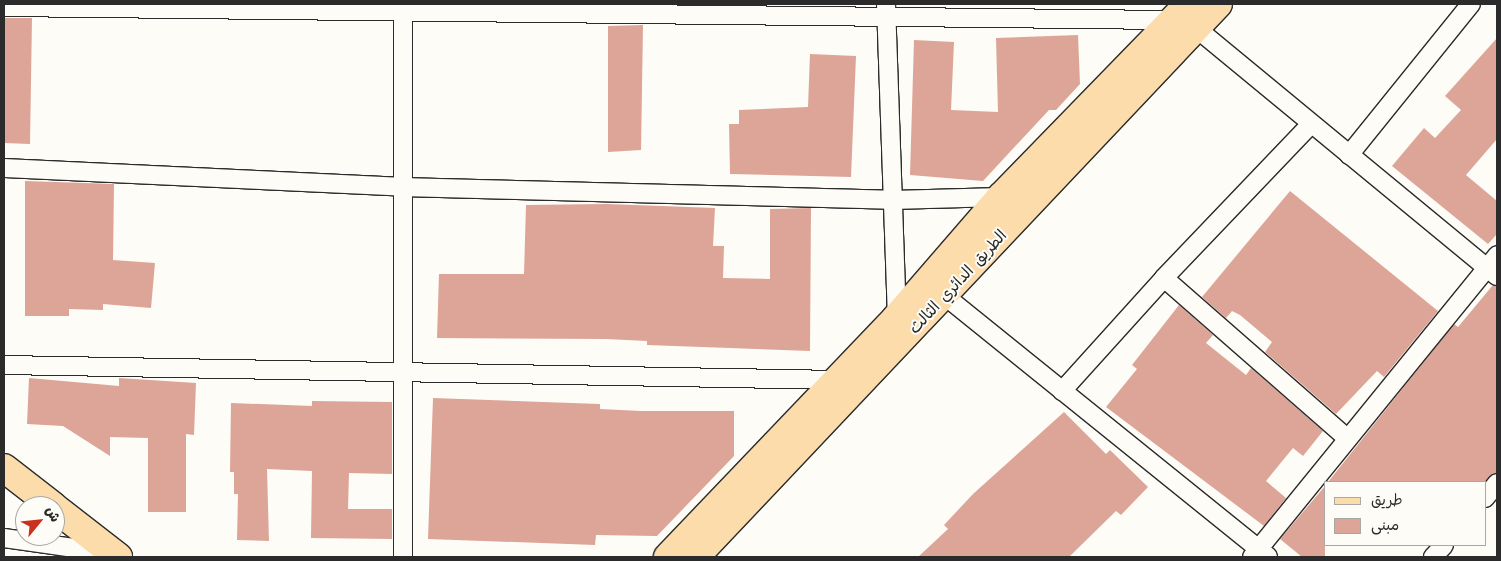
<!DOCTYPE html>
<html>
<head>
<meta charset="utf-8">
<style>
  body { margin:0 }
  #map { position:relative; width:1501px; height:561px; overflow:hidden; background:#fdfcf7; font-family:"Architects Daughter","Playpen Sans Arabic",sans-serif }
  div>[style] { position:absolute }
  .building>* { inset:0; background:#dda597 }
  .roads { filter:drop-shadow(1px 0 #2b2b2b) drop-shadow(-1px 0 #2b2b2b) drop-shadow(0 1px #2b2b2b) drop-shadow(0 -1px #2b2b2b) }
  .street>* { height:18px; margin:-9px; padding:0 9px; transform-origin:9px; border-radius:9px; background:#fdfcf7 }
  .primary>* { height:28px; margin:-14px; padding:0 14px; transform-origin:14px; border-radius:14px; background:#fddcac }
  .highway>* { height:28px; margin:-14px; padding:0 14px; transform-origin:14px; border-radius:14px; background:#fddcac }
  span { translate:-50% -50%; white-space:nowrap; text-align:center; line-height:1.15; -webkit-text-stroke:4px #fdfcf7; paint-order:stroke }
  .street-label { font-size:16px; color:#2b2b2b }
  .frame { position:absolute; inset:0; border:5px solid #2b2b2b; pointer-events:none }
  .legend { position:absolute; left:1324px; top:481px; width:162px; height:65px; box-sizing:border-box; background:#fdfcf7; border:1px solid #a9a8a5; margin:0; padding:6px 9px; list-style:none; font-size:15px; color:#2b2b2b }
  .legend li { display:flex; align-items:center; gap:10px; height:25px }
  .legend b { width:25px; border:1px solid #a9a8a5 }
  .north { position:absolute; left:15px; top:496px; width:50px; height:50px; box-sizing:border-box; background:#fdfcf7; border:1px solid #a9a8a5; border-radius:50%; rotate:62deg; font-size:14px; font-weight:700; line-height:20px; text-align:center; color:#2b2b2b }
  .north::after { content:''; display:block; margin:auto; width:18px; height:22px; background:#c8321e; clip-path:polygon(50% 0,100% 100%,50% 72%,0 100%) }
</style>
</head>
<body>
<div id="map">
  <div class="building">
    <div style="clip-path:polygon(4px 18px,32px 18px,30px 144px,4px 143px)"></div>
    <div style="clip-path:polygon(643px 25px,641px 150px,608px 152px,608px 26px)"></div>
    <div style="clip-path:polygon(1078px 35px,1080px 84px,1056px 110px,1049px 110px,983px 181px,910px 175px,914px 40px,954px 42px,951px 110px,998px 112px,996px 38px)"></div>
    <div style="clip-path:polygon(1497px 38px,1497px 139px,1466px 175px,1497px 201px,1497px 234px,1488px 244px,1392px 166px,1424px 128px,1435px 138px,1461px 110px,1445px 96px)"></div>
    <div style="clip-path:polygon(810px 54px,856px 56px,851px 177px,730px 174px,729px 124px,739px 124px,739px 110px,808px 107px)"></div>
    <div style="clip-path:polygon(25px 181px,114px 184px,113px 260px,155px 263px,151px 308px,103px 304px,103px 310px,69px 309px,69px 316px,25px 316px)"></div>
    <div style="clip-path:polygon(1290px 191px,1438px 311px,1384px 377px,1377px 371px,1336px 414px,1265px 352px,1272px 342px,1240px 315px,1232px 311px,1226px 318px,1202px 297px)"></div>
    <div style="clip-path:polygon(607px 204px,715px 208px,713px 246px,724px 246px,723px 278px,770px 279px,770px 209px,811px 208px,810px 351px,647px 345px,647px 341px,606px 339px,437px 338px,439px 274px,524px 274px,526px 205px)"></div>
    <div style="clip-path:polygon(1493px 285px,1497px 286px,1497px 473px,1484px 482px,1328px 482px,1454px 324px,1458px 327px)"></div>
    <div style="clip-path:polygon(1179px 305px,1213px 335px,1206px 343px,1246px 375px,1251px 368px,1323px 431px,1303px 456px,1293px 448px,1266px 481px,1286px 498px,1264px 526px,1106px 407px,1137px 369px,1132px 365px)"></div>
    <div style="clip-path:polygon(29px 378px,119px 386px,119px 378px,196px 383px,194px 435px,186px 434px,186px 512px,148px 512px,148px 438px,110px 437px,110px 456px,63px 426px,27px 424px)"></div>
    <div style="clip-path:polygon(433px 398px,600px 404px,600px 409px,641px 411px,734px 411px,734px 456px,657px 536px,596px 535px,595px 545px,428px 539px)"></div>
    <div style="clip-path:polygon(312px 401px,392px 402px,392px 474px,349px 473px,348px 509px,392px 509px,392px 539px,311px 538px,312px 471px,267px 469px,269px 541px,237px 540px,238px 494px,234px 494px,234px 472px,230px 472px,231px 403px,312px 406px)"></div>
    <div style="clip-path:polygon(1064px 412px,1106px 454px,1110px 450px,1148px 487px,1121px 515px,1116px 511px,1069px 557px,918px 557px,948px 529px,944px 525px,973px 494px)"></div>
    <div style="clip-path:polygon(1325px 486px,1325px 557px,1302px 557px,1280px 539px)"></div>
  </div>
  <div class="roads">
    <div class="street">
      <div style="left:886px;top:4px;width:313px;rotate:88deg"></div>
      <div style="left:4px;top:7px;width:1171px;rotate:0.64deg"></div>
      <div style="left:1196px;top:28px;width:390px;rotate:39.5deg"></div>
      <div style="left:1311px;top:124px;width:213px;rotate:133.7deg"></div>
      <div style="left:1164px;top:278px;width:243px;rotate:41.2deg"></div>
      <div style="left:1349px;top:155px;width:194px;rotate:-51.1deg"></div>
      <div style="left:4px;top:168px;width:397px;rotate:2.7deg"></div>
      <div style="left:401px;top:187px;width:490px;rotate:1.5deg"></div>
      <div style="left:891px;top:200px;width:110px;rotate:-1.6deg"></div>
      <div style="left:945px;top:296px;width:415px;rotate:38.9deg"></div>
      <div style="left:4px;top:365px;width:833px;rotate:1.03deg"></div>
      <div style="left:1062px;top:391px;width:152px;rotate:-47.9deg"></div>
      <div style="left:1485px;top:498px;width:19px;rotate:-51deg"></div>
      <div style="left:4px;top:538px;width:107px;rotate:8.1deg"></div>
      <div style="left:403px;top:557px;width:553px;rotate:-90deg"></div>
      <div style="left:1252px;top:557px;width:389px;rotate:-50.9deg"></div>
      <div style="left:1433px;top:557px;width:16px;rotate:-47deg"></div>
    </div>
    <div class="primary">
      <div style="left:4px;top:468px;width:62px;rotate:37.8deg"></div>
      <div style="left:55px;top:508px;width:80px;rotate:37.9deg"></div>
    </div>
    <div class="highway">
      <div style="left:668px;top:557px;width:332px;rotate:-46.3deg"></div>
      <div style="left:897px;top:317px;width:159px;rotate:-49.1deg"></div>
      <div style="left:1001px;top:197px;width:269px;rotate:-45.8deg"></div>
      <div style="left:695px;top:557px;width:761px;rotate:-46.6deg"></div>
    </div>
  </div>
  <div class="street-label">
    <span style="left:958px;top:282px;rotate:-47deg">الطريق الدائري الثالث</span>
  </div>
  <div class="frame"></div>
  <ul class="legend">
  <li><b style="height:6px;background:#fddcac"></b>طريق</li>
  <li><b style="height:14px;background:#dda597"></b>مبنى</li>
  </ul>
  <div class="north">ش</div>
</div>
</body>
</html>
